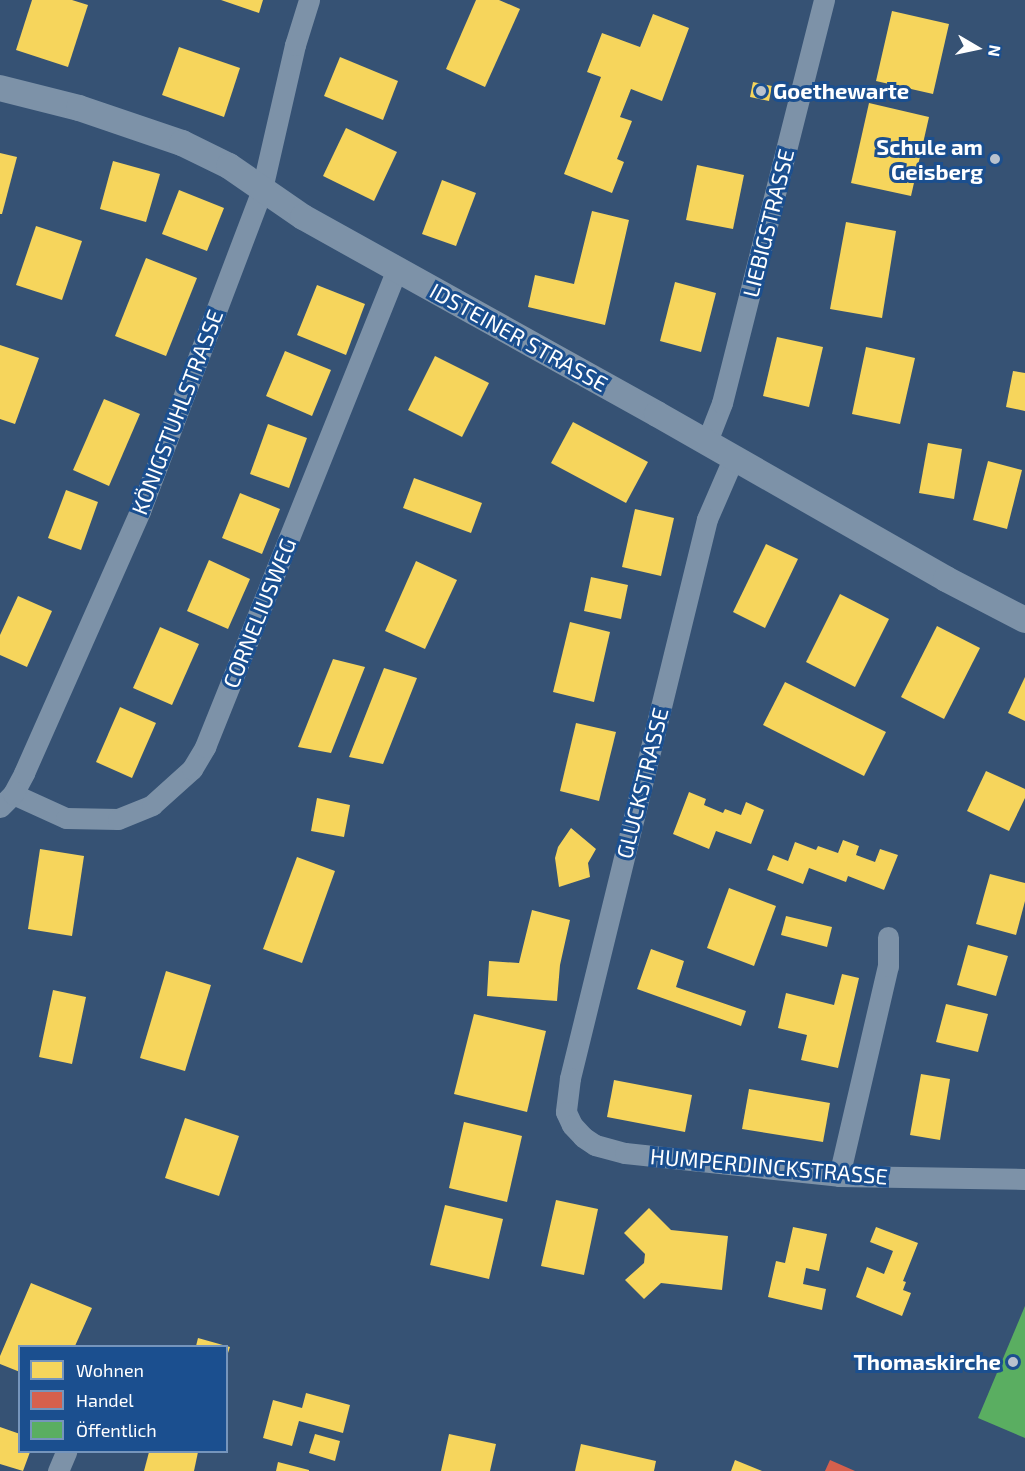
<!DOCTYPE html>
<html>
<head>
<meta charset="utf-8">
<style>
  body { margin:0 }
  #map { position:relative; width:1025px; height:1471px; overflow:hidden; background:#365274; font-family:"Exo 2",sans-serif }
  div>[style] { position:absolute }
  .homes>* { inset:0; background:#f6d55c }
  .shops>* { inset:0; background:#d6604d }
  .public>* { inset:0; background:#5aae61 }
  .minor>* { height:21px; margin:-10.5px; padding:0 10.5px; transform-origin:10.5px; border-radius:10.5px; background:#7d92a8 }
  .tertiary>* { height:26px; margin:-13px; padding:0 13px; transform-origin:13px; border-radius:13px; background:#7d92a8 }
  .dots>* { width:16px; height:16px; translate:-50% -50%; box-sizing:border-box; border:3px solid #1b4f8f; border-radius:50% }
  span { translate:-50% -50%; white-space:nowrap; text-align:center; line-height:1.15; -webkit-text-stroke:6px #1b4f8f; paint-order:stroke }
  .poi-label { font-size:22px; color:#fff; font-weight:700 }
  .left { translate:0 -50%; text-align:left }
  .right { translate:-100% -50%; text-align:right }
  .street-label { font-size:22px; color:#fff }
  .legend { position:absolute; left:18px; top:1345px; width:210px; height:108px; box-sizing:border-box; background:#1b4f8f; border:2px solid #7695bc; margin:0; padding:8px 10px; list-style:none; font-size:18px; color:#fff }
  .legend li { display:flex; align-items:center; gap:12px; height:30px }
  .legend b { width:30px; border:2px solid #7695bc }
  .north { position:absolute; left:947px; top:18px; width:60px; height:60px; -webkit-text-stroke:4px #1b4f8f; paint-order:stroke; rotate:99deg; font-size:16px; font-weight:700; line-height:24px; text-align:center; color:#fff }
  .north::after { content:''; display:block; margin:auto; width:21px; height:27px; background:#fff; clip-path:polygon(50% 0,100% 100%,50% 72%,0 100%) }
</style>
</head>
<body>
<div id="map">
  <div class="homes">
    <div style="clip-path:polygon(32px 0,72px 0,88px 5px,68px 67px,16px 50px)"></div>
    <div style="clip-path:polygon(221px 0,263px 0,259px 13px)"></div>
    <div style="clip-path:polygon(476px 0,499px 0,520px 9px,485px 87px,446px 69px)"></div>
    <div style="clip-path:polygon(892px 11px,949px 24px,933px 94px,876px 81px)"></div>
    <div style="clip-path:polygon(653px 14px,689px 28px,662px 101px,631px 89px,620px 117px,632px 121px,617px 159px,624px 162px,612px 193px,564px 174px,601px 77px,587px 72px,602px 33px,640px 47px)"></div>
    <div style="clip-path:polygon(179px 47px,240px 68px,224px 117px,162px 95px)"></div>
    <div style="clip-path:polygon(340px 57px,398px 81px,383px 120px,324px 96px)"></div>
    <div style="clip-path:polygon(753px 82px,772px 86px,769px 101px,750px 97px)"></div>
    <div style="clip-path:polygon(869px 103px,929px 117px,911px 196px,851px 183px)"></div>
    <div style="clip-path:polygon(346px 128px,397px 152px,374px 201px,323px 176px)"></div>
    <div style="clip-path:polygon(0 153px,17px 157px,2px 214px,0 214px)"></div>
    <div style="clip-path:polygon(113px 161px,160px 174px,146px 222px,100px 209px)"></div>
    <div style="clip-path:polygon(697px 165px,744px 175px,733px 229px,686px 220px)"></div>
    <div style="clip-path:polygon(442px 180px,476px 193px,456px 246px,422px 234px)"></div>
    <div style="clip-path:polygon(179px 190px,224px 208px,207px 251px,162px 234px)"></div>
    <div style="clip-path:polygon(592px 211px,629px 220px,605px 325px,528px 307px,535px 275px,574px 284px)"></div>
    <div style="clip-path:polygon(846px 222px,896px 231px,882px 318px,830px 309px)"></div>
    <div style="clip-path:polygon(36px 226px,82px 241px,62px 300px,16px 285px)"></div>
    <div style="clip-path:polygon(146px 258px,197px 278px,166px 356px,115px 336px)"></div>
    <div style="clip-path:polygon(675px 282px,716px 293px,701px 352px,660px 341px)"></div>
    <div style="clip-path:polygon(317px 285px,365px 304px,346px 355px,297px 335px)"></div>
    <div style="clip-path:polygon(777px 337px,823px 347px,809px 407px,763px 396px)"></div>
    <div style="clip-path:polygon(0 345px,39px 358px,15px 424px,0 419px)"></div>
    <div style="clip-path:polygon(866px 347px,915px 358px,900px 424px,852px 414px)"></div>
    <div style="clip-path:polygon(285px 351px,331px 370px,312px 416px,266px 396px)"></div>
    <div style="clip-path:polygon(435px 356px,489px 383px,462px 437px,408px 410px)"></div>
    <div style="clip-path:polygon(1013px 371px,1025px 373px,1025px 411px,1006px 407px)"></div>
    <div style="clip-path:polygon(104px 399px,140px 414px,109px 486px,73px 470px)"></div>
    <div style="clip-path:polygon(573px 422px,648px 462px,626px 503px,551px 463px)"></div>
    <div style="clip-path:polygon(268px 424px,307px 438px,289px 488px,250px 474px)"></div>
    <div style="clip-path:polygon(928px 443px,962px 449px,954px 499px,919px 493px)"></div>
    <div style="clip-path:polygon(988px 461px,1022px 470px,1007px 529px,973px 520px)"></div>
    <div style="clip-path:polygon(414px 478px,482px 503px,471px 533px,403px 508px)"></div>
    <div style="clip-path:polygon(66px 490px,98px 502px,81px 550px,48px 538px)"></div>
    <div style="clip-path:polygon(240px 493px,280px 509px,262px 554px,222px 538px)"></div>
    <div style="clip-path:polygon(635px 509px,674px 518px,661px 576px,622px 567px)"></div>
    <div style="clip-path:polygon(766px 544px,798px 559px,765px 628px,733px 612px)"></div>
    <div style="clip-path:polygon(209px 560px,250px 579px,228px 629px,187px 611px)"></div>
    <div style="clip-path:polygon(416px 561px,457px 580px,425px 649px,385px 631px)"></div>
    <div style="clip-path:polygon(591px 577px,628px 585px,621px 619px,584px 611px)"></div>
    <div style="clip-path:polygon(840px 594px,889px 619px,855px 687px,806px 662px)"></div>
    <div style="clip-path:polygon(18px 596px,52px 611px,27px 667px,0 655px,0 635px)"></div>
    <div style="clip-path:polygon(570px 622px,610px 632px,594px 702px,553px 692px)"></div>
    <div style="clip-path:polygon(937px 626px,980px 648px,944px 719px,901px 697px)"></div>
    <div style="clip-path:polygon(160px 627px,199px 644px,172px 705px,133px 688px)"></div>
    <div style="clip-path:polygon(333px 659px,365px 667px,331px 753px,298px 747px)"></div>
    <div style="clip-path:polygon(384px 668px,417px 678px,383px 764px,349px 757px)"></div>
    <div style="clip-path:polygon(1025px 677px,1025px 721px,1008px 713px)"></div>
    <div style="clip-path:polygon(785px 682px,886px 732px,864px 776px,763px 725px)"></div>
    <div style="clip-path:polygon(120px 707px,156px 723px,132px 778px,96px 762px)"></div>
    <div style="clip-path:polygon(576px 723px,616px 732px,599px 801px,560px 791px)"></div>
    <div style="clip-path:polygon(986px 771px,1025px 789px,1025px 798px,1009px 831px,967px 811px)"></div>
    <div style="clip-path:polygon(689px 792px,706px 799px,704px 805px,723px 813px,725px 809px,741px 815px,746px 802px,764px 810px,751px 844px,716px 831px,709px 849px,673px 834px)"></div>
    <div style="clip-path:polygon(317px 798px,350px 805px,344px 837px,311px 831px)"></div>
    <div style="clip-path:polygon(571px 828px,596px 849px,588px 863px,590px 877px,559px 887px,555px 858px,558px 847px)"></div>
    <div style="clip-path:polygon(843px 840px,859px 846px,856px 855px,875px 862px,880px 849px,898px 855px,884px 890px,848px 876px,846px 882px,809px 868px,803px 884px,767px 870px,773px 855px,788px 861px,795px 842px,816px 850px,818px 846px,838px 853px)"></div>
    <div style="clip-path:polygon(40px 849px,84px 856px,72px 936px,28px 929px)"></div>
    <div style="clip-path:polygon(297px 857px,335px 871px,302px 963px,263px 949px)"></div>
    <div style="clip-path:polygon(990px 874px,1025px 883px,1025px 901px,1016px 935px,976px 924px)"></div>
    <div style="clip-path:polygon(729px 888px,776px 906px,754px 966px,707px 948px)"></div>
    <div style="clip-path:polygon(532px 910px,570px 920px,560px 965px,557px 1001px,487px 996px,489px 961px,519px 963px)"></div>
    <div style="clip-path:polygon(786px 916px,832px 927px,827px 947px,781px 935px)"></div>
    <div style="clip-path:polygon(968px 945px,1008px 956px,996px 996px,957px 985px)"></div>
    <div style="clip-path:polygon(651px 949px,684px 961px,676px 987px,746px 1011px,741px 1026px,637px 989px)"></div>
    <div style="clip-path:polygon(166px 971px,211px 985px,185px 1071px,140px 1058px)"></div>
    <div style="clip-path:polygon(842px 974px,859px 978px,838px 1068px,801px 1060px,807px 1035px,778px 1028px,786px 993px,834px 1005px)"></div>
    <div style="clip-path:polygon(53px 990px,86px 997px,72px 1064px,39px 1057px)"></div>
    <div style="clip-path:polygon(946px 1004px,988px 1014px,978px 1052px,936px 1042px)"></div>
    <div style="clip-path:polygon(474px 1014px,546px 1031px,527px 1112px,454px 1094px)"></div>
    <div style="clip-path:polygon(921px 1074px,950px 1079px,940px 1140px,910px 1135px)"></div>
    <div style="clip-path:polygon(614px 1080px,692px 1095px,685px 1132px,607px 1117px)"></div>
    <div style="clip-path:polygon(749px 1089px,830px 1103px,823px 1142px,742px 1129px)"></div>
    <div style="clip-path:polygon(185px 1118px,239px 1136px,219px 1196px,165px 1178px)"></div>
    <div style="clip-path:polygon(464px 1122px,522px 1136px,507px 1202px,449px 1188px)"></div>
    <div style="clip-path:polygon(556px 1200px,598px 1209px,584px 1275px,541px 1266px)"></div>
    <div style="clip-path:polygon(445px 1205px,503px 1219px,489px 1279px,430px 1265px)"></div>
    <div style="clip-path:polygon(649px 1208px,671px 1230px,728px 1236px,722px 1290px,661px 1283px,644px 1299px,625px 1280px,644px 1263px,645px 1254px,624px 1233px)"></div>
    <div style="clip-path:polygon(793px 1227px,827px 1234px,819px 1271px,806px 1268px,803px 1284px,826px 1289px,822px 1310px,768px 1297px,776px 1261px,785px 1263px)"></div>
    <div style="clip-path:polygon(876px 1227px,918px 1243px,903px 1281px,906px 1282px,903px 1290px,911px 1293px,902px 1316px,856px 1297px,867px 1267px,884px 1274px,893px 1251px,870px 1242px)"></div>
    <div style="clip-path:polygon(31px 1283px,92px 1308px,75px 1346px,20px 1346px,20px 1372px,0 1364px,0 1356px)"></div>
    <div style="clip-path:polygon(198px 1338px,230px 1347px,227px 1356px,226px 1346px,196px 1346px)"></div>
    <div style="clip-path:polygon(306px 1393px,350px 1405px,343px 1433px,299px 1421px,292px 1446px,263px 1438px,273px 1400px,302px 1408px)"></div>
    <div style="clip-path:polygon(0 1427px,20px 1434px,20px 1452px,30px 1452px,23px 1471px,0 1464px)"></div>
    <div style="clip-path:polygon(315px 1434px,340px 1441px,335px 1461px,309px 1453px)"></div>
    <div style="clip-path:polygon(449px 1434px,496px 1444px,490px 1471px,441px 1471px)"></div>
    <div style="clip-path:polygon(581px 1444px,656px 1461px,654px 1471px,575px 1471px)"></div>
    <div style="clip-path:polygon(149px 1452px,198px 1452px,194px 1471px,144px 1471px)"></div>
    <div style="clip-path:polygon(735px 1460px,762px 1471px,731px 1471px)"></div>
    <div style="clip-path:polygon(278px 1462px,309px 1470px,309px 1471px,276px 1471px)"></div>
  </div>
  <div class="shops">
    <div style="clip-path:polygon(830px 1460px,855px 1471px,825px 1471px)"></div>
  </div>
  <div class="public">
    <div style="clip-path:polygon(1025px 1306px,1025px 1438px,978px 1418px)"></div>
  </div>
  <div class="minor">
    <div style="left:706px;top:444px;width:44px;rotate:-68.7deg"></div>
    <div style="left:722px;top:403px;width:416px;rotate:-75.8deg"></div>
    <div style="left:733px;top:459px;width:65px;rotate:113.4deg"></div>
    <div style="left:707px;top:519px;width:576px;rotate:103.77deg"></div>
    <div style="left:570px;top:1078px;width:34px;rotate:97deg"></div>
    <div style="left:566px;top:1112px;width:14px;rotate:65deg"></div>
    <div style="left:572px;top:1125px;width:16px;rotate:47deg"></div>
    <div style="left:583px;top:1137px;width:14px;rotate:34deg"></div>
    <div style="left:595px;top:1145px;width:31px;rotate:15deg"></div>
    <div style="left:625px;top:1153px;width:215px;rotate:6.1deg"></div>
    <div style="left:839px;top:1176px;width:186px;rotate:0.9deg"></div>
    <div style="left:13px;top:794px;width:58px;rotate:24.4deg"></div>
    <div style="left:66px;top:818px;width:52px;rotate:1.1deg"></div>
    <div style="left:118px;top:819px;width:37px;rotate:-22deg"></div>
    <div style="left:152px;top:805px;width:54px;rotate:-42deg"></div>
    <div style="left:192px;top:769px;width:26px;rotate:-59deg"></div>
    <div style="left:205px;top:747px;width:515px;rotate:-68.12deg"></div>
    <div style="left:0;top:807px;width:18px;rotate:-45deg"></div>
    <div style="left:13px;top:794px;width:24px;rotate:-62deg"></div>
    <div style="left:24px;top:773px;width:287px;rotate:-66.1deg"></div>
    <div style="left:140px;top:511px;width:344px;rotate:-69.2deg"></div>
    <div style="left:262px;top:189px;width:148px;rotate:-77.1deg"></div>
    <div style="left:295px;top:45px;width:47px;rotate:-72.7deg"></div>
    <div style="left:839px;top:1176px;width:216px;rotate:-76.9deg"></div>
    <div style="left:888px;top:966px;width:29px;rotate:-90deg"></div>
    <div style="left:58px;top:1471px;width:21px;rotate:-67deg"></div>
  </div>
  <div class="tertiary">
    <div style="left:0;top:88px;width:81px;rotate:14.2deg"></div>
    <div style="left:79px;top:108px;width:109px;rotate:18.8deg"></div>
    <div style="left:182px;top:143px;width:52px;rotate:26.1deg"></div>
    <div style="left:229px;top:166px;width:90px;rotate:34.6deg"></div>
    <div style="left:303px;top:217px;width:405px;rotate:29.1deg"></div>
    <div style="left:657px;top:414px;width:333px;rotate:29.7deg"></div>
    <div style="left:946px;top:579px;width:89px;rotate:27.4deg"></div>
  </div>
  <div class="dots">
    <div style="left:761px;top:91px;background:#b9c2ce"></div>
    <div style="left:995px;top:159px;background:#b9c2ce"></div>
    <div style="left:1013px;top:1362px;background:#b9c2ce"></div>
  </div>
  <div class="poi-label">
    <span class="left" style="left:773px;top:91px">Goethewarte</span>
    <span class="right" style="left:983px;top:159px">Schule am<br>Geisberg</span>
    <span class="right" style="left:1001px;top:1362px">Thomaskirche</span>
  </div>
  <div class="street-label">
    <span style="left:768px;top:223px;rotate:-76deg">LIEBIGSTRASSE</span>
    <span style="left:519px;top:337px;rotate:29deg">IDSTEINER STRASSE</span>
    <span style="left:177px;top:412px;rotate:-69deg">KÖNIGSTUHLSTRASSE</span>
    <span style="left:259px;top:613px;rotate:-68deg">CORNELIUSWEG</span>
    <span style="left:642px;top:783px;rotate:-76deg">GLUCKSTRASSE</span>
    <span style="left:769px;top:1166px;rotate:5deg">HUMPERDINCKSTRASSE</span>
  </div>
  <ul class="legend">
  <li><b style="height:16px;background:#f6d55c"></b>Wohnen</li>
  <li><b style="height:16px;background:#d6604d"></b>Handel</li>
  <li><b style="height:16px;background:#5aae61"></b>Öffentlich</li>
  </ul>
  <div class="north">N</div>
</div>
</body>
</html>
